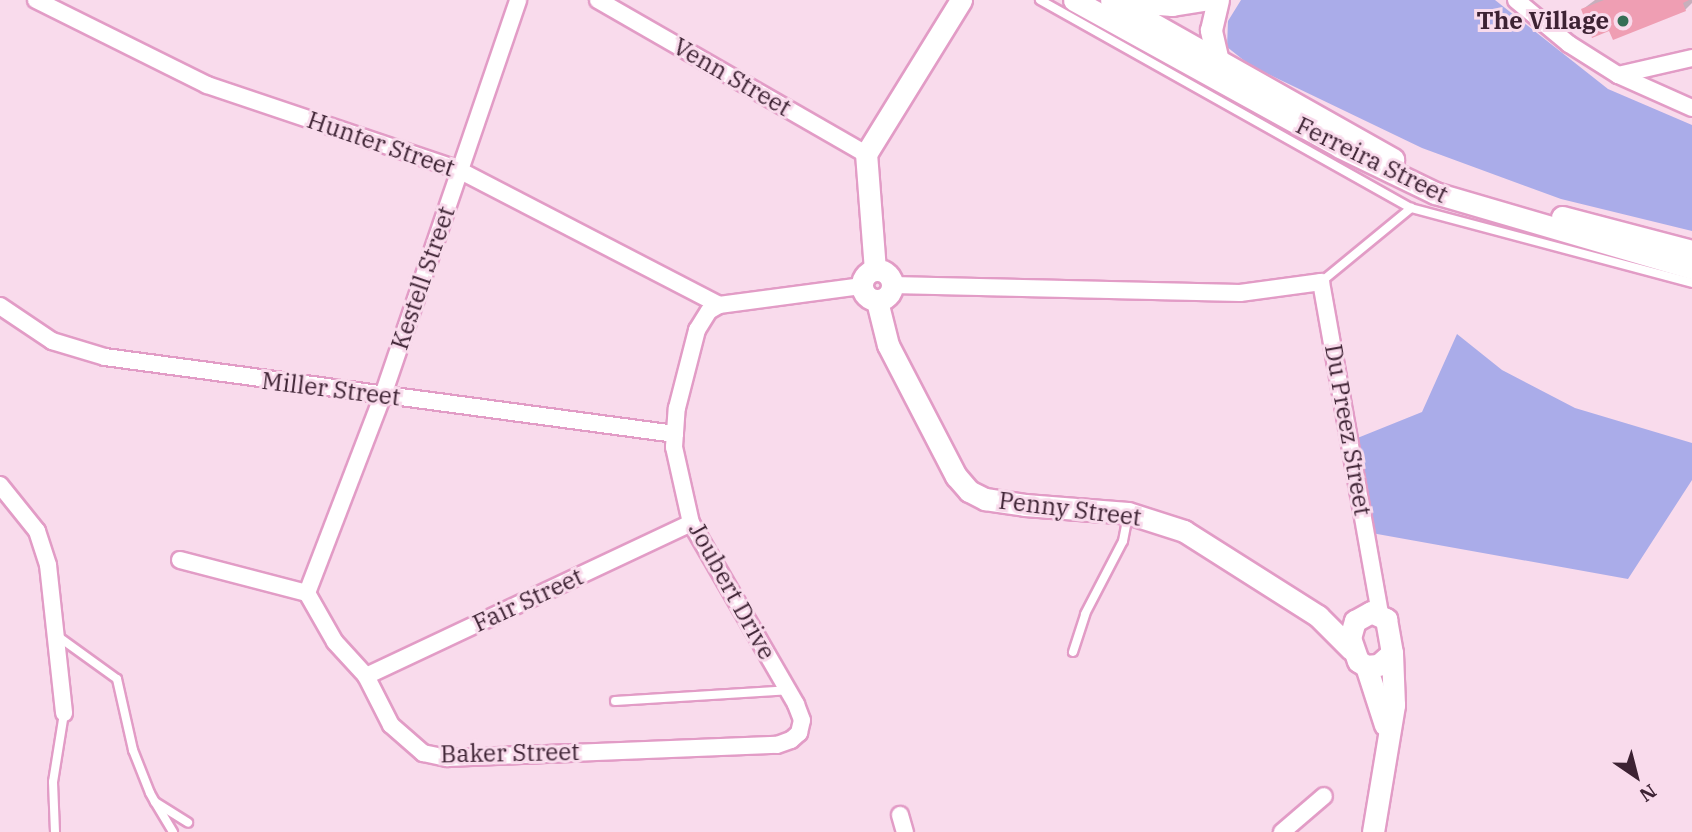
<!DOCTYPE html>
<html>
<head>
<meta charset="utf-8">
<style>
  body { margin:0 }
  #map { position:relative; width:1692px; height:832px; overflow:hidden; background:#f9dbec; font-family:"IBM Plex Serif",serif }
  div>[style] { position:absolute }
  .green>* { inset:0; background:#aaace9 }
  .shadow>* { inset:0; background:#0003 }
  .building>* { inset:0; background:#ef9eb3 }
  .roads { filter:drop-shadow(2px 0 #e29cc6) drop-shadow(-2px 0 #e29cc6) drop-shadow(0 2px #e29cc6) drop-shadow(0 -2px #e29cc6) }
  .lane>* { height:8px; margin:-4px; padding:0 4px; transform-origin:4px; border-radius:4px; background:#fff }
  .street>* { height:16px; margin:-8px; padding:0 8px; transform-origin:8px; border-radius:8px; background:#fff }
  .secondary>* { height:21px; margin:-10.5px; padding:0 10.5px; transform-origin:10.5px; border-radius:10.5px; background:#fff }
  .secondary>.ring { margin:-10.5px; padding:0; box-sizing:content-box; background:none; border:21px solid #fff; border-radius:50% }
  .dots>* { width:19px; height:19px; translate:-50% -50%; box-sizing:border-box; border:4px solid #f9dbec; border-radius:50% }
  span { translate:-50% -50%; white-space:nowrap; text-align:center; line-height:1.15; -webkit-text-stroke:6px #f9dbec; paint-order:stroke }
  .poi-label { font-size:24px; color:#3d2233; font-weight:700 }
  .right { translate:-100% -50%; text-align:right }
  .street-label { font-size:24px; color:#3d2233 }
  .north { position:absolute; left:1601px; top:741px; width:70px; height:70px; -webkit-text-stroke:5px #f9dbec; paint-order:stroke; rotate:145deg; font-size:19px; font-weight:700; line-height:28px; text-align:center; color:#3d2233 }
  .north::after { content:''; display:block; margin:auto; width:24px; height:32px; background:#3d2233; clip-path:polygon(50% 0,100% 100%,50% 72%,0 100%) }
</style>
</head>
<body>
<div id="map">
  <div class="green">
    <div style="clip-path:polygon(1241px 0,1495px 0,1608px 89px,1692px 125px,1692px 231px,1561px 199px,1422px 148px,1251px 66px,1227px 47px,1228px 21px)"></div>
    <div style="clip-path:polygon(1457px 334px,1502px 370px,1575px 408px,1692px 443px,1692px 480px,1628px 579px,1366px 532px,1350px 441px,1422px 412px)"></div>
  </div>
  <div class="shadow">
    <div style="clip-path:polygon(1595px 0,1692px 0,1692px 3px,1685px 10px,1610px 29px,1583px 9px)"></div>
  </div>
  <div class="building">
    <div style="clip-path:polygon(1604px 0,1689px 0,1683px 3px,1686px 11px,1613px 40px,1609px 31px,1592px 38px,1581px 9px)"></div>
  </div>
  <div class="roads">
    <div class="lane">
      <div style="left:1040px;top:0;width:425px;rotate:29.3deg"></div>
      <div style="left:1411px;top:208px;width:291px;rotate:14.9deg"></div>
      <div style="left:1321px;top:282px;width:117px;rotate:-39.4deg"></div>
      <div style="left:56px;top:635px;width:75px;rotate:35.8deg"></div>
      <div style="left:117px;top:679px;width:73px;rotate:77.3deg"></div>
      <div style="left:133px;top:750px;width:46px;rotate:68.4deg"></div>
      <div style="left:150px;top:793px;width:10px;rotate:61deg"></div>
      <div style="left:155px;top:802px;width:39px;rotate:32deg"></div>
      <div style="left:1073px;top:652px;width:40px;rotate:-72deg"></div>
      <div style="left:1085px;top:614px;width:82px;rotate:-62.5deg"></div>
      <div style="left:1123px;top:541px;width:25px;rotate:-79deg"></div>
      <div style="left:615px;top:701px;width:173px;rotate:-3.6deg"></div>
      <div style="left:155px;top:802px;width:35px;rotate:59deg"></div>
      <div style="left:55px;top:832px;width:50px;rotate:-92.3deg"></div>
      <div style="left:53px;top:782px;width:70px;rotate:-80.9deg"></div>
    </div>
    <div class="street">
      <div style="left:36px;top:0;width:191px;rotate:26.4deg"></div>
      <div style="left:207px;top:85px;width:266px;rotate:18.6deg"></div>
      <div style="left:459px;top:170px;width:293px;rotate:27.4deg"></div>
      <div style="left:598px;top:0;width:309px;rotate:29.9deg"></div>
      <div style="left:1516px;top:0;width:69px;rotate:39.7deg"></div>
      <div style="left:1569px;top:44px;width:58px;rotate:32.3deg"></div>
      <div style="left:1618px;top:75px;width:81px;rotate:24deg"></div>
      <div style="left:1618px;top:75px;width:76px;rotate:-12.9deg"></div>
      <div style="left:892px;top:285px;width:348px;rotate:1.3deg"></div>
      <div style="left:1240px;top:293px;width:82px;rotate:-7.7deg"></div>
      <div style="left:1321px;top:282px;width:337px;rotate:79.9deg"></div>
      <div style="left:0;top:306px;width:63px;rotate:33.9deg"></div>
      <div style="left:52px;top:341px;width:55px;rotate:16.8deg"></div>
      <div style="left:105px;top:357px;width:575px;rotate:7.69deg"></div>
      <div style="left:0;top:485px;width:59px;rotate:51.2deg"></div>
      <div style="left:37px;top:531px;width:36px;rotate:72deg"></div>
      <div style="left:48px;top:565px;width:149px;rotate:83.8deg"></div>
      <div style="left:180px;top:560px;width:131px;rotate:14.6deg"></div>
      <div style="left:307px;top:593px;width:56px;rotate:60.3deg"></div>
      <div style="left:335px;top:642px;width:46px;rotate:47.6deg"></div>
      <div style="left:366px;top:676px;width:55px;rotate:63deg"></div>
      <div style="left:391px;top:725px;width:43px;rotate:41.2deg"></div>
      <div style="left:423px;top:753px;width:25px;rotate:12deg"></div>
      <div style="left:447px;top:758px;width:330px;rotate:-2.3deg"></div>
      <div style="left:777px;top:745px;width:15px;rotate:-20deg"></div>
      <div style="left:791px;top:740px;width:11px;rotate:-41deg"></div>
      <div style="left:799px;top:733px;width:13px;rotate:-77deg"></div>
      <div style="left:802px;top:720px;width:17px;rotate:-111deg"></div>
      <div style="left:796px;top:704px;width:209px;rotate:-120.1deg"></div>
      <div style="left:691px;top:523px;width:78px;rotate:-102.6deg"></div>
      <div style="left:674px;top:447px;width:39px;rotate:-86deg"></div>
      <div style="left:677px;top:408px;width:81px;rotate:-75.6deg"></div>
      <div style="left:697px;top:330px;width:22px;rotate:-58deg"></div>
      <div style="left:709px;top:311px;width:12px;rotate:-31deg"></div>
      <div style="left:719px;top:305px;width:143px;rotate:-7.6deg"></div>
      <div style="left:307px;top:593px;width:212px;rotate:-69deg"></div>
      <div style="left:383px;top:395px;width:417px;rotate:-71.1deg"></div>
      <div style="left:366px;top:676px;width:359px;rotate:-25.2deg"></div>
      <div style="left:900px;top:815px;width:18px;rotate:74deg"></div>
      <div style="left:1282px;top:832px;width:55px;rotate:-40.6deg"></div>
    </div>
    <div class="secondary">
      <div style="left:1074px;top:0;width:304px;rotate:28.9deg"></div>
      <div style="left:1340px;top:147px;width:106px;rotate:25.8deg"></div>
      <div style="left:1435px;top:193px;width:268px;rotate:16.3deg"></div>
      <div style="left:1111px;top:0;width:324px;rotate:29.4deg"></div>
      <div style="left:1120px;top:1px;width:52px;rotate:4.4deg"></div>
      <div style="left:1172px;top:5px;width:32px;rotate:-9deg"></div>
      <div style="left:1218px;top:61px;width:32px;rotate:-103deg"></div>
      <div style="left:1211px;top:30px;width:31px;rotate:-77deg"></div>
      <div style="left:1562px;top:217px;width:134px;rotate:14.7deg"></div>
      <div class="ring" style="left:862px;top:270px;width:9px;height:9px"></div>
      <div style="left:875px;top:270px;width:116px;rotate:-94.4deg"></div>
      <div style="left:866px;top:154px;width:181px;rotate:-58.3deg"></div>
      <div style="left:877px;top:301px;width:45px;rotate:76deg"></div>
      <div style="left:888px;top:345px;width:148px;rotate:62.6deg"></div>
      <div style="left:956px;top:476px;width:20px;rotate:49deg"></div>
      <div style="left:969px;top:491px;width:18px;rotate:27deg"></div>
      <div style="left:985px;top:499px;width:40px;rotate:8.5deg"></div>
      <div style="left:1025px;top:505px;width:103px;rotate:4.4deg"></div>
      <div style="left:1128px;top:513px;width:59px;rotate:17.8deg"></div>
      <div style="left:1184px;top:531px;width:159px;rotate:32.4deg"></div>
      <div style="left:1318px;top:616px;width:47px;rotate:45deg"></div>
      <div style="left:1371px;top:612px;width:17px;rotate:25deg"></div>
      <div style="left:1386px;top:619px;width:35px;rotate:80deg"></div>
      <div style="left:1392px;top:653px;width:18px;rotate:139deg"></div>
      <div style="left:1378px;top:665px;width:12px;rotate:175deg"></div>
      <div style="left:1366px;top:666px;width:9px;rotate:-148deg"></div>
      <div style="left:1358px;top:661px;width:24px;rotate:-109deg"></div>
      <div style="left:1350px;top:638px;width:18px;rotate:-74deg"></div>
      <div style="left:1355px;top:621px;width:18px;rotate:-29deg"></div>
      <div style="left:1366px;top:666px;width:62px;rotate:72.1deg"></div>
      <div style="left:1373px;top:832px;width:129px;rotate:-80.6deg"></div>
      <div style="left:1394px;top:705px;width:52px;rotate:-92.2deg"></div>
    </div>
  </div>
  <div class="dots">
    <div style="left:1623px;top:21px;background:#366e55"></div>
  </div>
  <div class="poi-label">
    <span class="right" style="left:1609px;top:21px">The Village</span>
  </div>
  <div class="street-label">
    <span style="left:732px;top:77px;rotate:30deg">Venn Street</span>
    <span style="left:381px;top:144px;rotate:19deg">Hunter Street</span>
    <span style="left:1372px;top:160px;rotate:26deg">Ferreira Street</span>
    <span style="left:423px;top:278px;rotate:-71deg">Kestell Street</span>
    <span style="left:331px;top:389px;rotate:7deg">Miller Street</span>
    <span style="left:1348px;top:430px;rotate:80deg">Du Preez Street</span>
    <span style="left:1070px;top:509px;rotate:7deg">Penny Street</span>
    <span style="left:732px;top:591px;rotate:61deg">Joubert Drive</span>
    <span style="left:528px;top:600px;rotate:-25deg">Fair Street</span>
    <span style="left:510px;top:753px;rotate:-1deg">Baker Street</span>
  </div>
  <div class="north">N</div>
</div>
</body>
</html>
